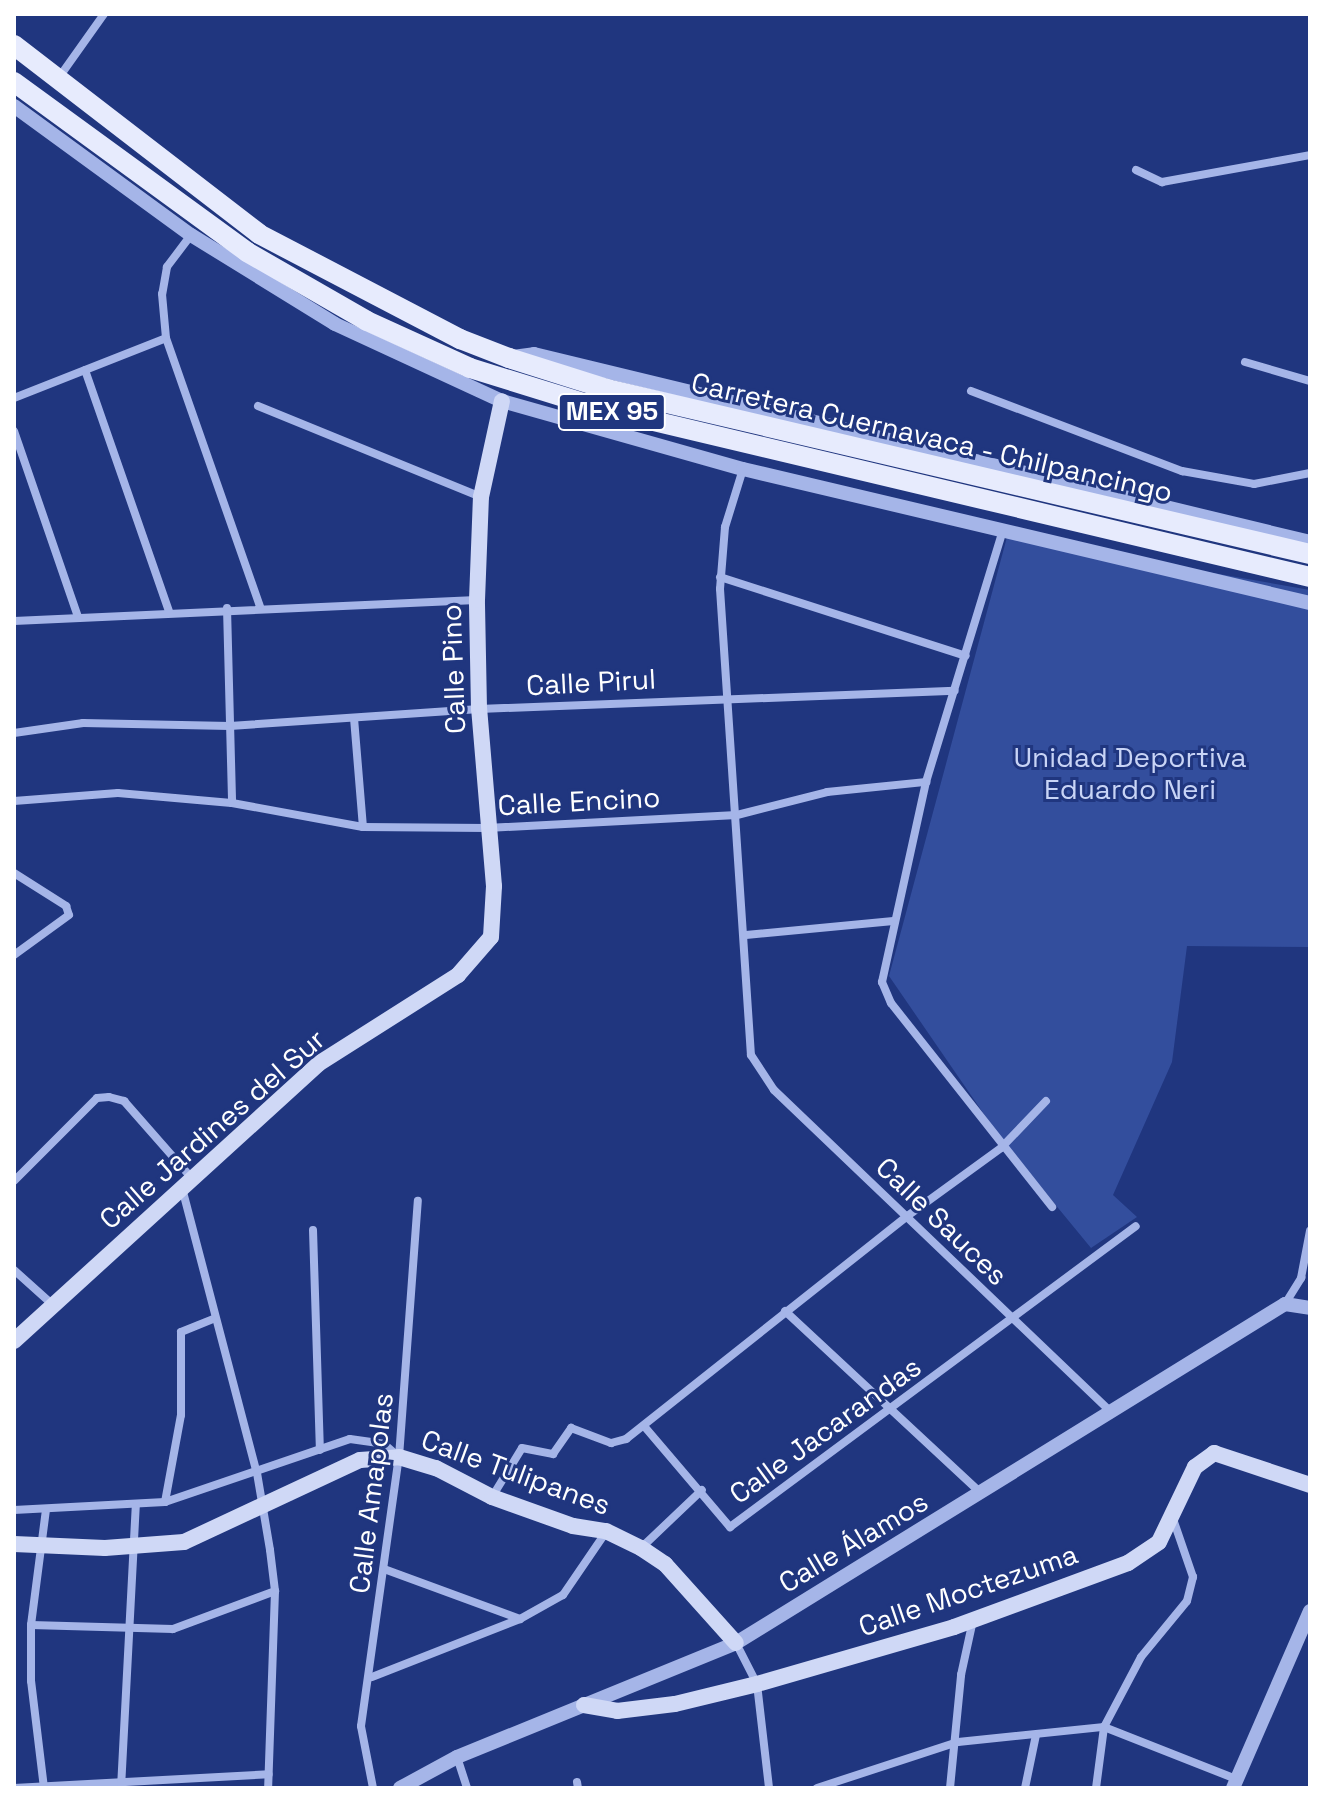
<!DOCTYPE html>
<html>
<head>
<meta charset="utf-8">
<style>
  body { margin:0 }
  #map { position:relative; width:1324px; height:1802px; overflow:hidden; background:#20367f; font-family:"Space Grotesk",sans-serif }
  div>[style] { position:absolute }
  .green>* { inset:0; background:#334e9d }
  .minor>* { height:8px; margin:-4px; padding:0 4px; transform-origin:4px; border-radius:4px; background:#a5b5e8 }
  .tertiary>* { height:14px; margin:-7px; padding:0 7px; transform-origin:7px; border-radius:7px; background:#a5b5e8 }
  .secondary>* { height:16px; margin:-8px; padding:0 8px; transform-origin:8px; border-radius:8px; background:#cfd8f6 }
  .primary>* { height:20px; margin:-10px; padding:0 10px; transform-origin:10px; border-radius:10px; background:#e7ebfd }
  span { translate:-50% -50%; white-space:nowrap; text-align:center; line-height:1.15; -webkit-text-stroke:6px #20367f; paint-order:stroke }
  .shield-label span { padding:2px 6px; background:#20367f; border:2px solid; border-radius:6px; -webkit-text-stroke-width:0 }
  .shield-label { font-size:26px; color:#fff; font-weight:700 }
  .street-label { font-size:28px; color:#fff }
  .park-label { font-size:28px; color:#c8d4f6 }
  .frame { position:absolute; inset:0; border:16px solid #fff; pointer-events:none }
</style>
</head>
<body>
<div id="map">
  <div class="green">
    <div style="clip-path:polygon(1007px 537px,1310px 590px,1310px 947px,1187px 946px,1172px 1062px,1113px 1195px,1137px 1217px,1091px 1248px,999px 1136px,889px 976px)"></div>
  </div>
  <div class="minor">
    <div style="left:60px;top:76px;width:76px;rotate:-54.6deg"></div>
    <div style="left:1136px;top:170px;width:29px;rotate:25deg"></div>
    <div style="left:1162px;top:182px;width:150px;rotate:-10.3deg"></div>
    <div style="left:191px;top:235px;width:40px;rotate:127deg"></div>
    <div style="left:167px;top:267px;width:27px;rotate:100deg"></div>
    <div style="left:162px;top:294px;width:44px;rotate:84.8deg"></div>
    <div style="left:166px;top:338px;width:285px;rotate:70.7deg"></div>
    <div style="left:1245px;top:362px;width:68px;rotate:16.3deg"></div>
    <div style="left:85px;top:370px;width:255px;rotate:70.8deg"></div>
    <div style="left:971px;top:391px;width:226px;rotate:20.8deg"></div>
    <div style="left:1182px;top:471px;width:73px;rotate:10.2deg"></div>
    <div style="left:1254px;top:484px;width:57px;rotate:-11.1deg"></div>
    <div style="left:14px;top:398px;width:163px;rotate:-21.5deg"></div>
    <div style="left:258px;top:406px;width:241px;rotate:22.2deg"></div>
    <div style="left:14px;top:431px;width:197px;rotate:71deg"></div>
    <div style="left:743px;top:469px;width:61px;rotate:107.2deg"></div>
    <div style="left:725px;top:527px;width:62px;rotate:94.6deg"></div>
    <div style="left:720px;top:589px;width:467px;rotate:86.2deg"></div>
    <div style="left:751px;top:1055px;width:42px;rotate:56.7deg"></div>
    <div style="left:774px;top:1090px;width:466px;rotate:43.7deg"></div>
    <div style="left:1003px;top:530px;width:264px;rotate:107deg"></div>
    <div style="left:926px;top:782px;width:205px;rotate:102.4deg"></div>
    <div style="left:882px;top:982px;width:23px;rotate:67deg"></div>
    <div style="left:891px;top:1003px;width:260px;rotate:51.7deg"></div>
    <div style="left:720px;top:577px;width:258px;rotate:17.8deg"></div>
    <div style="left:227px;top:608px;width:195px;rotate:88.5deg"></div>
    <div style="left:14px;top:621px;width:463px;rotate:-2.6deg"></div>
    <div style="left:354px;top:718px;width:109px;rotate:85.3deg"></div>
    <div style="left:14px;top:733px;width:70px;rotate:-8.2deg"></div>
    <div style="left:83px;top:723px;width:147px;rotate:1.2deg"></div>
    <div style="left:230px;top:726px;width:250px;rotate:-3.9deg"></div>
    <div style="left:479px;top:709px;width:476px;rotate:-2.2deg"></div>
    <div style="left:14px;top:801px;width:104px;rotate:-4.4deg"></div>
    <div style="left:118px;top:793px;width:114px;rotate:5deg"></div>
    <div style="left:232px;top:803px;width:133px;rotate:10.4deg"></div>
    <div style="left:363px;top:827px;width:124px;rotate:0.5deg"></div>
    <div style="left:487px;top:828px;width:250px;rotate:-3deg"></div>
    <div style="left:737px;top:815px;width:93px;rotate:-14.3deg"></div>
    <div style="left:827px;top:792px;width:100px;rotate:-5.8deg"></div>
    <div style="left:14px;top:873px;width:62px;rotate:32.4deg"></div>
    <div style="left:66px;top:906px;width:9px;rotate:72deg"></div>
    <div style="left:69px;top:915px;width:68px;rotate:144deg"></div>
    <div style="left:746px;top:935px;width:148px;rotate:-5.4deg"></div>
    <div style="left:14px;top:1181px;width:117px;rotate:-45deg"></div>
    <div style="left:97px;top:1098px;width:12px;rotate:-5deg"></div>
    <div style="left:109px;top:1097px;width:16px;rotate:15deg"></div>
    <div style="left:124px;top:1101px;width:100px;rotate:48.7deg"></div>
    <div style="left:182px;top:1188px;width:295px;rotate:75.3deg"></div>
    <div style="left:257px;top:1473px;width:78px;rotate:80.4deg"></div>
    <div style="left:270px;top:1550px;width:41px;rotate:83deg"></div>
    <div style="left:275px;top:1591px;width:197px;rotate:92deg"></div>
    <div style="left:313px;top:1230px;width:220px;rotate:88.2deg"></div>
    <div style="left:14px;top:1270px;width:52px;rotate:41.9deg"></div>
    <div style="left:1285px;top:1304px;width:31px;rotate:-58deg"></div>
    <div style="left:1301px;top:1278px;width:48px;rotate:-79.2deg"></div>
    <div style="left:785px;top:1311px;width:267px;rotate:42.9deg"></div>
    <div style="left:644px;top:1426px;width:133px;rotate:49.6deg"></div>
    <div style="left:730px;top:1527px;width:505px;rotate:-36.55deg"></div>
    <div style="left:492px;top:1497px;width:57px;rotate:-58.5deg"></div>
    <div style="left:522px;top:1448px;width:32px;rotate:11deg"></div>
    <div style="left:553px;top:1454px;width:32px;rotate:-55deg"></div>
    <div style="left:571px;top:1428px;width:43px;rotate:20.6deg"></div>
    <div style="left:611px;top:1443px;width:16px;rotate:-15deg"></div>
    <div style="left:626px;top:1439px;width:357px;rotate:-38.4deg"></div>
    <div style="left:906px;top:1217px;width:117px;rotate:-36deg"></div>
    <div style="left:1001px;top:1148px;width:65px;rotate:-46.2deg"></div>
    <div style="left:165px;top:1502px;width:88px;rotate:-79.6deg"></div>
    <div style="left:181px;top:1415px;width:83px;rotate:-90deg"></div>
    <div style="left:181px;top:1332px;width:37px;rotate:-22deg"></div>
    <div style="left:14px;top:1510px;width:151px;rotate:-3deg"></div>
    <div style="left:165px;top:1502px;width:195px;rotate:-18.8deg"></div>
    <div style="left:350px;top:1439px;width:34px;rotate:8deg"></div>
    <div style="left:384px;top:1444px;width:18px;rotate:41deg"></div>
    <div style="left:641px;top:1548px;width:84px;rotate:-43.6deg"></div>
    <div style="left:384px;top:1569px;width:145px;rotate:20.2deg"></div>
    <div style="left:31px;top:1625px;width:142px;rotate:1.6deg"></div>
    <div style="left:173px;top:1629px;width:109px;rotate:-20.4deg"></div>
    <div style="left:736px;top:1643px;width:46px;rotate:62.9deg"></div>
    <div style="left:757px;top:1684px;width:105px;rotate:83.4deg"></div>
    <div style="left:372px;top:1677px;width:159px;rotate:-21.4deg"></div>
    <div style="left:520px;top:1619px;width:49px;rotate:-29.2deg"></div>
    <div style="left:563px;top:1595px;width:76px;rotate:-55.7deg"></div>
    <div style="left:457px;top:1757px;width:33px;rotate:72deg"></div>
    <div style="left:577px;top:1782px;width:6px;rotate:81deg"></div>
    <div style="left:14px;top:1788px;width:255px;rotate:-3.1deg"></div>
    <div style="left:44px;top:1788px;width:108px;rotate:-96.9deg"></div>
    <div style="left:31px;top:1681px;width:56px;rotate:-90deg"></div>
    <div style="left:31px;top:1625px;width:116px;rotate:-82.6deg"></div>
    <div style="left:121px;top:1788px;width:283px;rotate:-87deg"></div>
    <div style="left:373px;top:1788px;width:63px;rotate:-101deg"></div>
    <div style="left:361px;top:1726px;width:272px;rotate:-82deg"></div>
    <div style="left:399px;top:1457px;width:257px;rotate:-85.8deg"></div>
    <div style="left:817px;top:1788px;width:148px;rotate:-18.1deg"></div>
    <div style="left:958px;top:1742px;width:147px;rotate:-5.9deg"></div>
    <div style="left:1104px;top:1727px;width:142px;rotate:21.5deg"></div>
    <div style="left:950px;top:1788px;width:114px;rotate:-84.4deg"></div>
    <div style="left:961px;top:1675px;width:56px;rotate:-77.7deg"></div>
    <div style="left:1025px;top:1788px;width:54px;rotate:-78.3deg"></div>
    <div style="left:1096px;top:1788px;width:62px;rotate:-82.5deg"></div>
    <div style="left:1104px;top:1727px;width:79px;rotate:-62.1deg"></div>
    <div style="left:1141px;top:1657px;width:72px;rotate:-50.6deg"></div>
    <div style="left:1187px;top:1601px;width:25px;rotate:-76deg"></div>
    <div style="left:1193px;top:1577px;width:61px;rotate:-109deg"></div>
  </div>
  <div class="tertiary">
    <div style="left:14px;top:106px;width:219px;rotate:36.1deg"></div>
    <div style="left:191px;top:235px;width:169px;rotate:31.7deg"></div>
    <div style="left:335px;top:324px;width:184px;rotate:24.8deg"></div>
    <div style="left:502px;top:401px;width:250px;rotate:15.8deg"></div>
    <div style="left:743px;top:469px;width:583px;rotate:13.3deg"></div>
    <div style="left:513px;top:357px;width:21px;rotate:-8deg"></div>
    <div style="left:534px;top:354px;width:798px;rotate:13.62deg"></div>
    <div style="left:400px;top:1788px;width:65px;rotate:-28.5deg"></div>
    <div style="left:457px;top:1757px;width:301px;rotate:-22.2deg"></div>
    <div style="left:736px;top:1643px;width:645px;rotate:-31.69deg"></div>
    <div style="left:1285px;top:1304px;width:25px;rotate:9deg"></div>
    <div style="left:1233px;top:1788px;width:193px;rotate:-66.5deg"></div>
  </div>
  <div class="secondary">
    <div style="left:14px;top:1341px;width:411px;rotate:-42.3deg"></div>
    <div style="left:318px;top:1064px;width:166px;rotate:-32.4deg"></div>
    <div style="left:458px;top:975px;width:50px;rotate:-49deg"></div>
    <div style="left:491px;top:937px;width:51px;rotate:-86.6deg"></div>
    <div style="left:494px;top:886px;width:178px;rotate:-94.8deg"></div>
    <div style="left:479px;top:709px;width:109px;rotate:-91.1deg"></div>
    <div style="left:477px;top:600px;width:103px;rotate:-87.8deg"></div>
    <div style="left:481px;top:497px;width:98px;rotate:-77.7deg"></div>
    <div style="left:14px;top:1544px;width:91px;rotate:2.5deg"></div>
    <div style="left:105px;top:1548px;width:79px;rotate:-4.3deg"></div>
    <div style="left:184px;top:1542px;width:194px;rotate:-25deg"></div>
    <div style="left:360px;top:1460px;width:39px;rotate:-4deg"></div>
    <div style="left:399px;top:1457px;width:39px;rotate:17deg"></div>
    <div style="left:436px;top:1468px;width:63px;rotate:27.4deg"></div>
    <div style="left:492px;top:1497px;width:86px;rotate:19.7deg"></div>
    <div style="left:573px;top:1526px;width:33px;rotate:9deg"></div>
    <div style="left:606px;top:1531px;width:39px;rotate:26deg"></div>
    <div style="left:641px;top:1548px;width:29px;rotate:34deg"></div>
    <div style="left:665px;top:1564px;width:106px;rotate:48.1deg"></div>
    <div style="left:584px;top:1705px;width:34px;rotate:10deg"></div>
    <div style="left:617px;top:1711px;width:58px;rotate:-6.9deg"></div>
    <div style="left:675px;top:1704px;width:84px;rotate:-13.7deg"></div>
    <div style="left:757px;top:1684px;width:205px;rotate:-16.1deg"></div>
    <div style="left:954px;top:1627px;width:185px;rotate:-20.2deg"></div>
    <div style="left:1128px;top:1563px;width:37px;rotate:-34deg"></div>
    <div style="left:1159px;top:1542px;width:83px;rotate:-64.4deg"></div>
    <div style="left:1195px;top:1467px;width:24px;rotate:-36deg"></div>
    <div style="left:1214px;top:1453px;width:101px;rotate:18.4deg"></div>
  </div>
  <div class="primary">
    <div style="left:14px;top:45px;width:309px;rotate:37.6deg"></div>
    <div style="left:259px;top:234px;width:227px;rotate:27.6deg"></div>
    <div style="left:460px;top:339px;width:53px;rotate:21.2deg"></div>
    <div style="left:509px;top:358px;width:103px;rotate:17.6deg"></div>
    <div style="left:607px;top:389px;width:722px;rotate:13.21deg"></div>
    <div style="left:14px;top:82px;width:288px;rotate:36.1deg"></div>
    <div style="left:247px;top:252px;width:138px;rotate:29.9deg"></div>
    <div style="left:367px;top:321px;width:113px;rotate:24.5deg"></div>
    <div style="left:470px;top:368px;width:135px;rotate:17.2deg"></div>
    <div style="left:599px;top:408px;width:731px;rotate:13.37deg"></div>
  </div>
  <div class="shield-label">
    <span style="left:612px;top:412px">MEX 95</span>
  </div>
  <div class="street-label">
    <span style="left:932px;top:437px;rotate:13deg">Carretera Cuernavaca - Chilpancingo</span>
    <span style="left:453px;top:669px;rotate:-92deg">Calle Pino</span>
    <span style="left:591px;top:682px;rotate:-3deg">Calle Pirul</span>
    <span style="left:579px;top:801px;rotate:-3deg">Calle Encino</span>
    <span style="left:212px;top:1129px;rotate:-41deg">Calle Jardines del Sur</span>
    <span style="left:942px;top:1221px;rotate:44deg">Calle Sauces</span>
    <span style="left:825px;top:1430px;rotate:-36deg">Calle Jacarandas</span>
    <span style="left:516px;top:1472px;rotate:20deg">Calle Tulipanes</span>
    <span style="left:371px;top:1493px;rotate:-83deg">Calle Amapolas</span>
    <span style="left:853px;top:1542px;rotate:-31deg">Calle Álamos</span>
    <span style="left:968px;top:1590px;rotate:-19deg">Calle Moctezuma</span>
  </div>
  <div class="park-label">
    <span style="left:1130px;top:773px">Unidad Deportiva<br>Eduardo Neri</span>
  </div>
  <div class="frame"></div>
</div>
</body>
</html>
